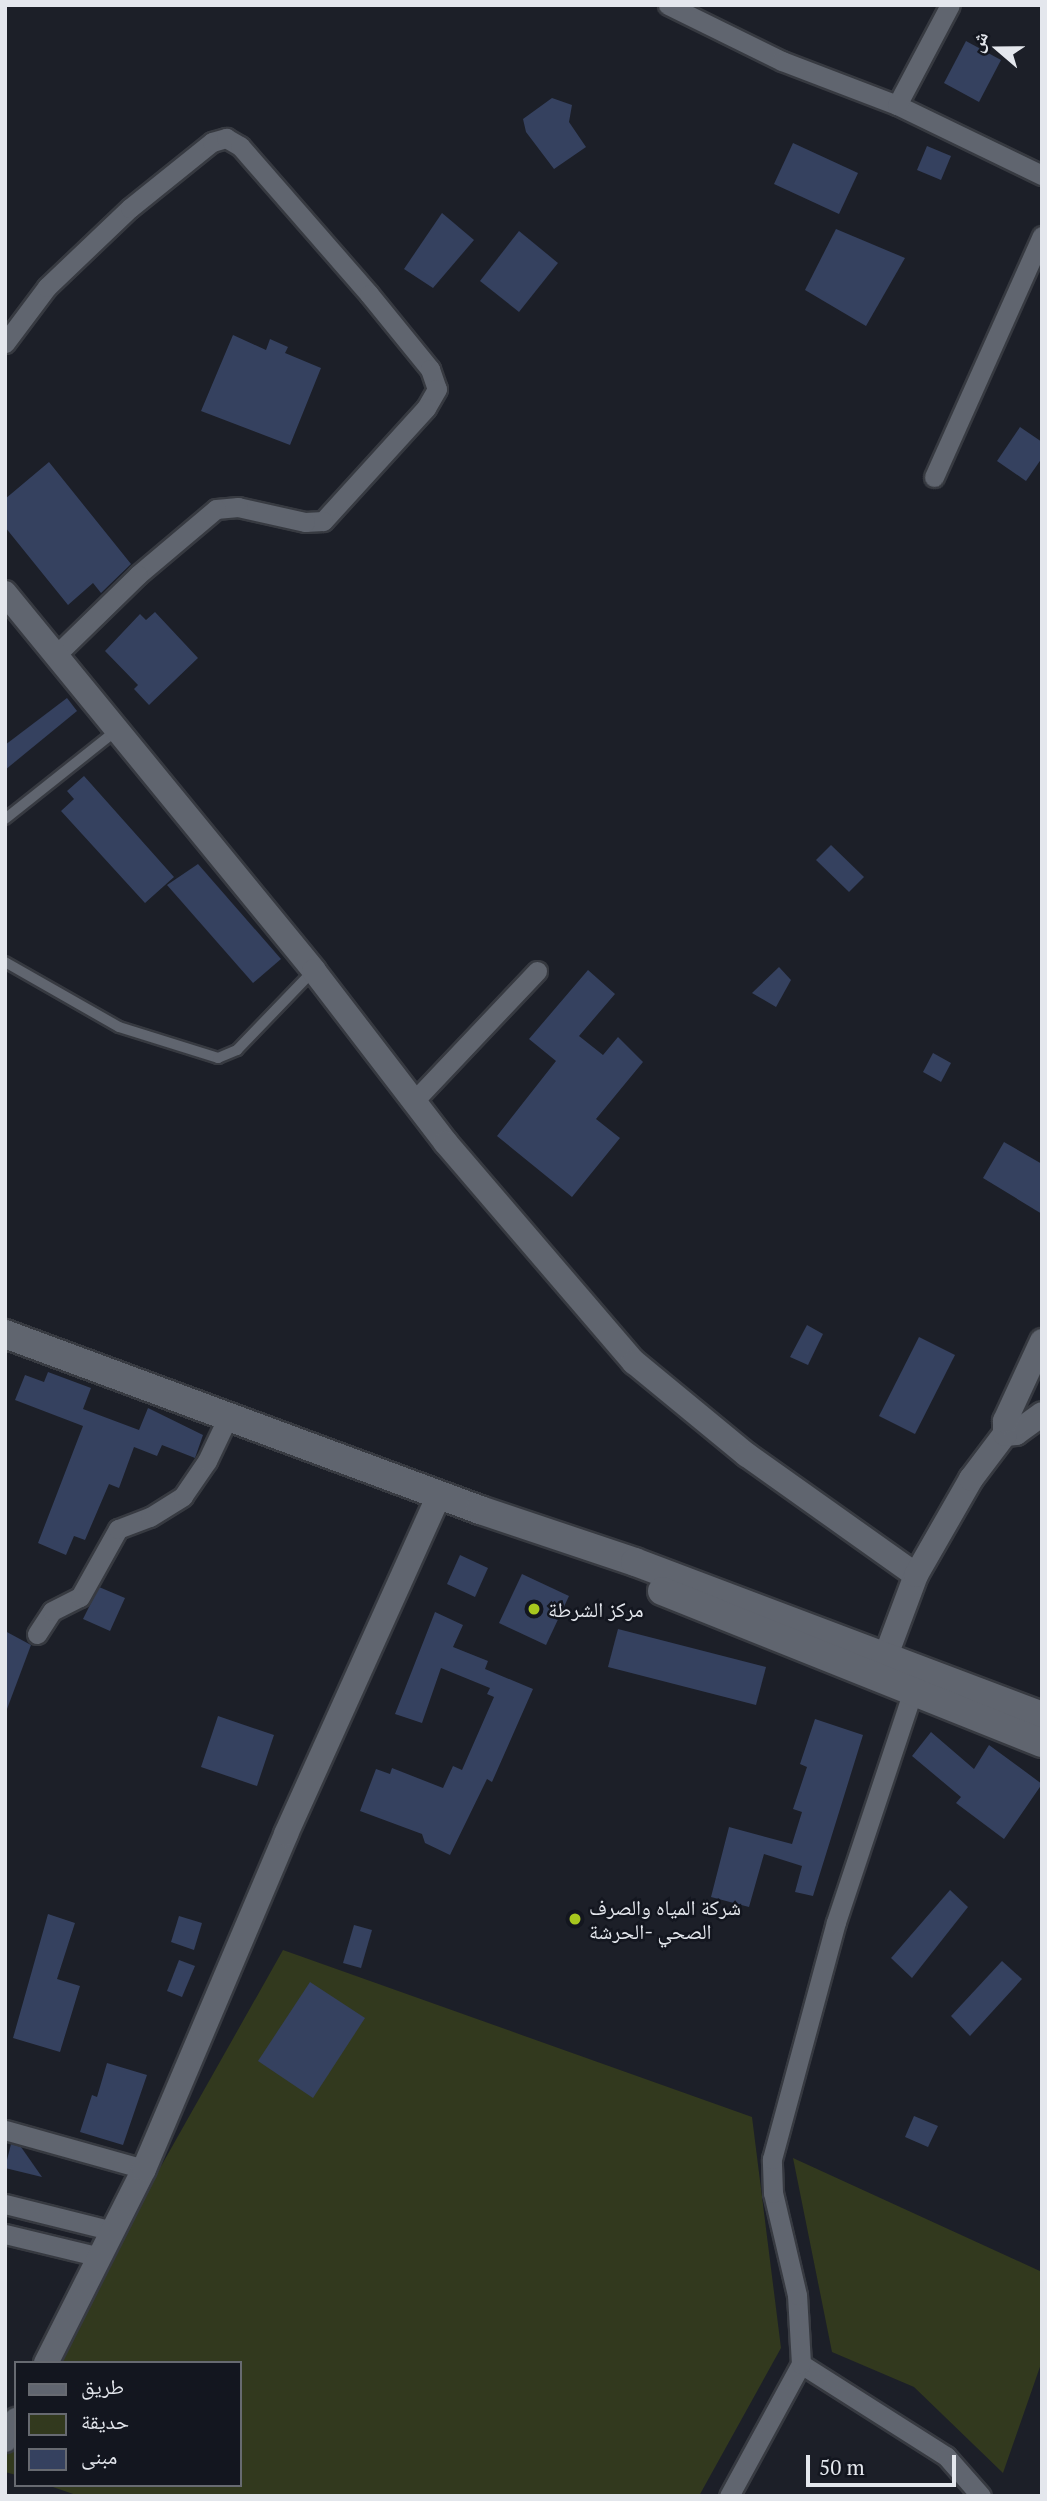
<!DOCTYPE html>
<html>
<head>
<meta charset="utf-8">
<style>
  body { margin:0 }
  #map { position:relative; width:1047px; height:2501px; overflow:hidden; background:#1c1f28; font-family:"PT Serif","Noto Naskh Arabic",serif }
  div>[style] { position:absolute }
  .green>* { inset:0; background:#32391e }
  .building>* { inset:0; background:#35415f }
  .roads { filter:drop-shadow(2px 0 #373a41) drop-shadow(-2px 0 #373a41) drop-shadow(0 2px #373a41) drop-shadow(0 -2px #373a41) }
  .service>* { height:10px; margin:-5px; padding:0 5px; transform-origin:5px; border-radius:5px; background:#60656f }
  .minor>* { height:19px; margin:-9.5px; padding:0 9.5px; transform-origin:9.5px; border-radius:9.5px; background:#60656f }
  .tertiary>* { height:24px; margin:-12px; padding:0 12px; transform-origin:12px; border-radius:12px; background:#60656f }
  .secondary>* { height:28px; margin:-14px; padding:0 14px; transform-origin:14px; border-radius:14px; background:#60656f }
  .dots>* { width:19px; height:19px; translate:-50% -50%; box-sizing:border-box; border:4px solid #13161f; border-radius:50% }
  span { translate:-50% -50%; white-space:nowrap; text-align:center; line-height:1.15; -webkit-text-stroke:5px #13161f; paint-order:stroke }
  .poi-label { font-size:21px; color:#e4e7ed }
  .left { translate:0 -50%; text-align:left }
  .frame { position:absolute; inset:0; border:7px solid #e4e7ed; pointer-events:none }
  .legend { position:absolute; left:14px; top:2361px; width:228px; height:126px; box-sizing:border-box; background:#13161f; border:2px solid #676a71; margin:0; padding:9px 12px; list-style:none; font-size:21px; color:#e4e7ed }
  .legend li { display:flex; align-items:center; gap:14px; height:35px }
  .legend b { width:35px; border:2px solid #676a71 }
  .north { position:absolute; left:963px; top:14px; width:70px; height:70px; -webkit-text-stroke:5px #13161f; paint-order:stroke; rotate:290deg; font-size:19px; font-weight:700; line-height:28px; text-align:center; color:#e4e7ed }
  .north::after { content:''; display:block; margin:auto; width:24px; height:32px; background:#e4e7ed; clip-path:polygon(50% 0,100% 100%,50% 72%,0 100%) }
  .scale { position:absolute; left:806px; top:2455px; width:150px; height:32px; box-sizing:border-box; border:4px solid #e4e7ed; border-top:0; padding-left:9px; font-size:21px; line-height:24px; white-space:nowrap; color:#e4e7ed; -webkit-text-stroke:5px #13161f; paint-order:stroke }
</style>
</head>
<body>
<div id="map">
  <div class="green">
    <div style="clip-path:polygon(283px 1950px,752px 2117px,781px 2348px,699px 2496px,79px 2496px,47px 2485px,240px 2485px,240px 2363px,50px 2363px)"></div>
    <div style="clip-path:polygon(793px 2158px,1042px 2272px,1042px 2361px,1003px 2473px,914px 2387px,832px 2352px)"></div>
    <div style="clip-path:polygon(16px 2423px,16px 2475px,5px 2472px,5px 2441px)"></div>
  </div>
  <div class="building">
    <div style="clip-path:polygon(966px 41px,1001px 60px,979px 102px,944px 83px)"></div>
    <div style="clip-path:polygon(552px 98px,572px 105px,569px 122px,586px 147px,554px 169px,526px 132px,523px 119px)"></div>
    <div style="clip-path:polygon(793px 143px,858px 173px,839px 214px,774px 184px)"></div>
    <div style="clip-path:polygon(927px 146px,951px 156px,941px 180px,917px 170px)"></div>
    <div style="clip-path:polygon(442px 213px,474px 240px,433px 288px,404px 269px)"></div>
    <div style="clip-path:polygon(836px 229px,905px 258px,866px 326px,805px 290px)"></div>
    <div style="clip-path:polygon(519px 231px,558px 263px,519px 312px,480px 281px)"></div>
    <div style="clip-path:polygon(233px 335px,266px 350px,270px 339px,288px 347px,285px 353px,321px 368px,290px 445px,201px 411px)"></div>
    <div style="clip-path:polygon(1020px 427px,1042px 442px,1042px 458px,1026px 481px,997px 461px)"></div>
    <div style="clip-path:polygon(49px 462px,131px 564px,101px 593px,93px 583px,68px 605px,5px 527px,5px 499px)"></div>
    <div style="clip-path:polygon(155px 612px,198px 658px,149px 705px,134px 689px,138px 685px,105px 651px,140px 614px,146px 620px)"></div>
    <div style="clip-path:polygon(67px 698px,77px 711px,5px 770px,5px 745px)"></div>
    <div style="clip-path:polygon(84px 776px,174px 877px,145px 903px,61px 811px,74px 799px,67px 791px)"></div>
    <div style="clip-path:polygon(831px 845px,864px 877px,849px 892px,816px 860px)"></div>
    <div style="clip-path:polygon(198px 864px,281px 959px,253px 983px,167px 885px)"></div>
    <div style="clip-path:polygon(779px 967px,791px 980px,776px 1007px,752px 993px)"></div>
    <div style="clip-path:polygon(588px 970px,615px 994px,579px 1036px,603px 1055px,618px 1037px,643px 1062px,596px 1119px,620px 1138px,572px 1197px,497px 1136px,556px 1061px,529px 1039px)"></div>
    <div style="clip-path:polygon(933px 1053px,951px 1063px,941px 1082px,923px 1072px)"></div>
    <div style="clip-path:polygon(1004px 1142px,1042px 1164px,1042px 1214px,983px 1178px)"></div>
    <div style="clip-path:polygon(807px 1325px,823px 1334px,808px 1365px,790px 1357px)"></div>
    <div style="clip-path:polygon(919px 1337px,955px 1355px,915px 1434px,879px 1416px)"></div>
    <div style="clip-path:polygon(48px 1372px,91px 1388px,83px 1409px,139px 1430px,148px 1408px,203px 1435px,195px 1458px,162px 1445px,157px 1456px,134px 1447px,119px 1488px,109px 1484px,85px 1540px,74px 1536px,66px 1555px,38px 1543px,83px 1426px,15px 1400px,25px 1375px,44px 1382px)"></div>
    <div style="clip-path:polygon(460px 1555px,488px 1568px,475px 1597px,447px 1584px)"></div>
    <div style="clip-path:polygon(522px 1574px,569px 1596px,546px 1645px,499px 1623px)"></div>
    <div style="clip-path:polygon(99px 1587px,125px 1598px,110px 1631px,83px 1619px)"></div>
    <div style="clip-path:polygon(435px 1612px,463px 1625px,453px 1647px,488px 1661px,485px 1669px,533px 1689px,492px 1782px,487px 1779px,450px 1855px,425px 1843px,422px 1834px,360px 1811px,376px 1769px,390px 1774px,392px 1768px,443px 1788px,453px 1766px,462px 1770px,494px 1697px,487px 1694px,490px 1688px,441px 1668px,422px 1723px,395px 1714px)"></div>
    <div style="clip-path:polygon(618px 1629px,766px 1667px,756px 1705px,608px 1667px)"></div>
    <div style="clip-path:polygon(5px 1631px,31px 1645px,7px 1709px,5px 1709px)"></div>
    <div style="clip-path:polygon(218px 1716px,274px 1735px,257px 1786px,201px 1767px)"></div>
    <div style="clip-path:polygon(815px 1719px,863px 1735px,813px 1896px,795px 1892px,802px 1866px,764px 1854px,749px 1907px,711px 1897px,729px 1827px,792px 1844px,802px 1812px,793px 1809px,807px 1767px,800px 1764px)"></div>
    <div style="clip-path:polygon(931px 1732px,974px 1769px,989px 1745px,1042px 1784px,1004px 1839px,956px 1803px,961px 1797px,912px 1756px)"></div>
    <div style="clip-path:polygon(950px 1890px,968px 1907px,912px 1978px,891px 1958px)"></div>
    <div style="clip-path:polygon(48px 1914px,75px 1923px,57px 1979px,80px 1986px,60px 2052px,13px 2038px)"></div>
    <div style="clip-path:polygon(179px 1916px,202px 1923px,194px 1950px,171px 1942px)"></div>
    <div style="clip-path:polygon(354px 1925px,372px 1930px,361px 1968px,343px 1963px)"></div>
    <div style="clip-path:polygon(179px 1960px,195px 1966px,182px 1997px,167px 1991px)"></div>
    <div style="clip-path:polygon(1002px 1961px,1022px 1979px,970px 2036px,951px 2016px)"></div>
    <div style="clip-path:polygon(310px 1982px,365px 2018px,313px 2098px,258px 2061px)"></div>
    <div style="clip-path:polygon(107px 2063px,147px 2075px,123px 2145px,80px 2132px,92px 2095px,97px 2097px)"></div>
    <div style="clip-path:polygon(914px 2116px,938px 2126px,928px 2147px,905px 2137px)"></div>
    <div style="clip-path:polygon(11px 2144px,21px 2147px,42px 2177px,5px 2168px)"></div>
  </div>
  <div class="roads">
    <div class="service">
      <div style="left:5px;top:819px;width:143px;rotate:-38.5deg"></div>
      <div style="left:5px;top:962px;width:131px;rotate:29.7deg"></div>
      <div style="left:119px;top:1027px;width:104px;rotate:17.4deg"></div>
      <div style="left:218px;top:1058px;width:21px;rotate:-23deg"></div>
      <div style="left:237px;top:1050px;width:110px;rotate:-46.1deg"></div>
    </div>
    <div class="minor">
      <div style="left:668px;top:5px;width:127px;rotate:26.2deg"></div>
      <div style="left:782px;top:61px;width:123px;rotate:20.9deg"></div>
      <div style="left:897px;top:105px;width:161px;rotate:25.8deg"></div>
      <div style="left:897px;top:105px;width:113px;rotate:-62.1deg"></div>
      <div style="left:5px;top:343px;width:70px;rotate:-53.1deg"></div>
      <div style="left:47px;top:287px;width:115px;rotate:-43.6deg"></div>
      <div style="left:130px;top:208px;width:105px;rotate:-38.8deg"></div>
      <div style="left:212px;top:142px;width:15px;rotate:-16deg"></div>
      <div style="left:226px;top:138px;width:16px;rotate:30deg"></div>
      <div style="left:240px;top:146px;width:196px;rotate:48.9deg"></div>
      <div style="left:369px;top:294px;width:97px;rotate:50.9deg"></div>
      <div style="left:430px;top:369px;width:21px;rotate:71deg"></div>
      <div style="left:437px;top:389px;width:22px;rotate:120deg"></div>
      <div style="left:426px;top:408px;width:153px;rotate:132.3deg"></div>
      <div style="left:323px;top:521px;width:18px;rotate:177deg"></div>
      <div style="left:305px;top:522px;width:69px;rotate:-167.4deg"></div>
      <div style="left:238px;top:507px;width:22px;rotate:175deg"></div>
      <div style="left:216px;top:509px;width:102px;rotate:139.8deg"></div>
      <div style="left:138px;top:575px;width:116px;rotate:135.7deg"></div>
      <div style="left:934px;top:477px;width:264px;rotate:-65.9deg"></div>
      <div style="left:414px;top:1101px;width:179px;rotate:-46.6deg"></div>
      <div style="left:37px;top:1634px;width:27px;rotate:-57deg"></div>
      <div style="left:52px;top:1611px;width:31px;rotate:-27deg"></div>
      <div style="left:80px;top:1597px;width:78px;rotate:-60.8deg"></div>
      <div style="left:118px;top:1529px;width:34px;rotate:-21deg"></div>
      <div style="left:150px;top:1517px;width:39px;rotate:-32deg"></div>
      <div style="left:183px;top:1496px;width:42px;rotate:-55.6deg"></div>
      <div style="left:207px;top:1461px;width:49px;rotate:-64.5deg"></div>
      <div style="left:5px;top:2130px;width:144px;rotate:15.7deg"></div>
      <div style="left:5px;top:2204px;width:111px;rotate:14deg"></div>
      <div style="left:5px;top:2234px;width:98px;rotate:13.6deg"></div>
      <div style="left:801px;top:2364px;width:172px;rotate:32.4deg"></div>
      <div style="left:946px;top:2456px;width:53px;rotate:48.8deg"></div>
      <div style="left:729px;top:2496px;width:150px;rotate:-61.4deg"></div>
      <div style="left:801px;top:2364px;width:69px;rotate:-93.3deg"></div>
      <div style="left:797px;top:2295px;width:105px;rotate:-103.2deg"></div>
      <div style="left:773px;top:2193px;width:34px;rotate:-92deg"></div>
      <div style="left:772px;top:2159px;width:245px;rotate:-74.9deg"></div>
      <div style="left:836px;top:1922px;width:241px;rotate:-71.6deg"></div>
    </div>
    <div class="tertiary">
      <div style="left:5px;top:593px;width:488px;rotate:50.7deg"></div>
      <div style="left:314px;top:971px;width:217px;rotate:52.5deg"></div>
      <div style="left:446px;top:1143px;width:289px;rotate:49.4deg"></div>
      <div style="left:634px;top:1362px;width:146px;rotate:39.5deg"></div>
      <div style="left:747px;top:1455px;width:207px;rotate:35.4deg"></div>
      <div style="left:1005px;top:1434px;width:11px;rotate:-5deg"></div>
      <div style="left:1016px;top:1433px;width:32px;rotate:-36deg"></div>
      <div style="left:879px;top:1674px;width:106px;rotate:-69.5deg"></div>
      <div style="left:916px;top:1575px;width:111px;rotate:-60.2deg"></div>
      <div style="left:971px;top:1479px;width:56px;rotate:-52.9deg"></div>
      <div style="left:1005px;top:1434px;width:13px;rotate:-90deg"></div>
      <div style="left:1005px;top:1421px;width:88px;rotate:-65.2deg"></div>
      <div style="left:46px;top:2363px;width:217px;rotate:-63.2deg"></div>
      <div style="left:144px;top:2169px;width:364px;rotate:-67deg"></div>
      <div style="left:286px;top:1834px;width:372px;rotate:-65.7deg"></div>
      <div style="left:5px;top:2440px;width:23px;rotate:-61deg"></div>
    </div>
    <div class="secondary">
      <div style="left:5px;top:1334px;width:507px;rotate:20.33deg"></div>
      <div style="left:480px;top:1510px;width:163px;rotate:18.5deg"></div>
      <div style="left:635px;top:1562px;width:435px;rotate:20.7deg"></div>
      <div style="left:662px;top:1591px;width:409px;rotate:21.8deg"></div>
    </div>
  </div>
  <div class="dots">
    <div style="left:534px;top:1609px;background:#a7c71e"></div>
    <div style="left:575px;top:1919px;background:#a7c71e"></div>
  </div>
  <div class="poi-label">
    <span class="left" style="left:548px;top:1609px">مركز الشرطة</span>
    <span class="left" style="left:589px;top:1919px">شركة المياه والصرف<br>الصحي -الحرشة</span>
  </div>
  <div class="frame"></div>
  <ul class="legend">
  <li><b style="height:9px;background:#60656f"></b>طريق</li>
  <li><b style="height:19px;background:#32391e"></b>حديقة</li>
  <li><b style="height:19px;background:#35415f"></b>مبنى</li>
  </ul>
  <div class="north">ش</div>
  <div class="scale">50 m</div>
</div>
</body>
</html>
